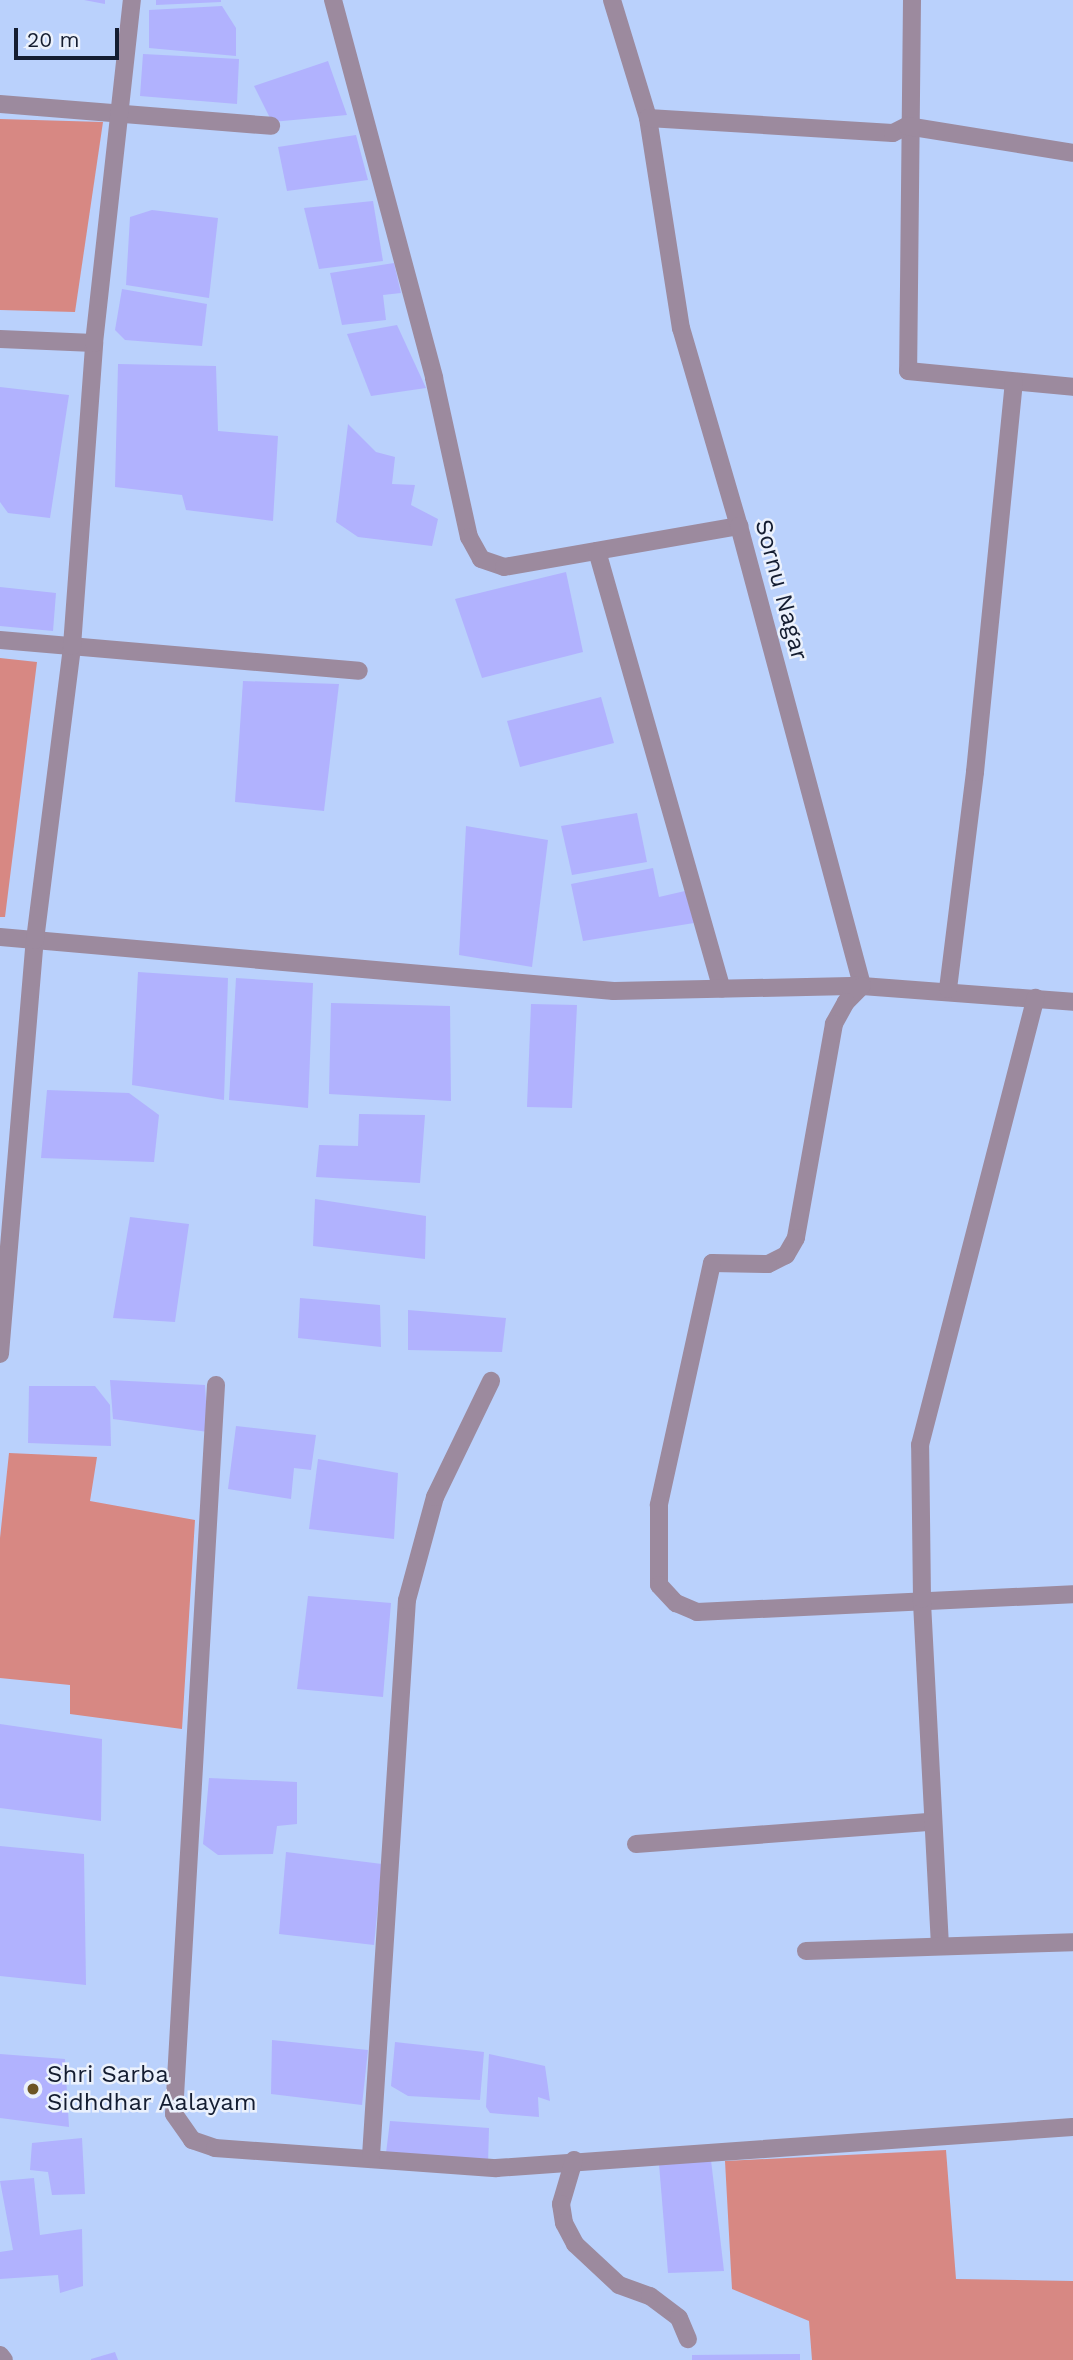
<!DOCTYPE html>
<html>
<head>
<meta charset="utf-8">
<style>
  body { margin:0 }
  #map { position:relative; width:1073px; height:2360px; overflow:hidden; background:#bad1fc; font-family:"Work Sans",sans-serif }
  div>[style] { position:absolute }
  .green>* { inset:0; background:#d78883 }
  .building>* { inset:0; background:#b1b2fe }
  .street>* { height:18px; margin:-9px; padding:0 9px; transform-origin:9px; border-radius:9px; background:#9c8a9e }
  .dots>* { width:19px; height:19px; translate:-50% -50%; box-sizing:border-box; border:4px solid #ebf1fc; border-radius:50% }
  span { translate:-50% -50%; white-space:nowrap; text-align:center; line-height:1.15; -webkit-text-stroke:5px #ebf1fc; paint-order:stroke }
  .street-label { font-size:24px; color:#141d31 }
  .poi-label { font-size:24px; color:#141d31 }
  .left { translate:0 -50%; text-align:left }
  .scale { position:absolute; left:14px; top:28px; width:105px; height:32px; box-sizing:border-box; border:4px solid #141d31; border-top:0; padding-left:9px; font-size:21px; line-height:24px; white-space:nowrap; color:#141d31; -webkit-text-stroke:5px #ebf1fc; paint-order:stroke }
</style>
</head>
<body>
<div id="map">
  <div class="green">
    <div style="clip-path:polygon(0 119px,103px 122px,75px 312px,0 310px)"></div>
    <div style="clip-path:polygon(0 658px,37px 662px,5px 917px,0 917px)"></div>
    <div style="clip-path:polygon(9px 1453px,97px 1457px,90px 1501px,195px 1520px,182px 1729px,70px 1714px,70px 1685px,0 1678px,0 1538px)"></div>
    <div style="clip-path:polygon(946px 2150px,956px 2279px,1073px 2281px,1073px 2360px,812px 2360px,809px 2321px,732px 2289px,725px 2161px)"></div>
  </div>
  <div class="building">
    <div style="clip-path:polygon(84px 0,105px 0,105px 4px)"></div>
    <div style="clip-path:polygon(156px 0,221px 0,221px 2px,156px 5px)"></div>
    <div style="clip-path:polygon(222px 6px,236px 28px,236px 56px,149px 48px,149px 10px)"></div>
    <div style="clip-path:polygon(143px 54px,239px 59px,237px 104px,140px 96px)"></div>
    <div style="clip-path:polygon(328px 61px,347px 115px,272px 122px,254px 86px)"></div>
    <div style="clip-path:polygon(356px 135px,368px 180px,287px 191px,278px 147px)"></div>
    <div style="clip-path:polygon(373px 201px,383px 261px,319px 269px,304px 208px)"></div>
    <div style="clip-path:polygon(152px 210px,218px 218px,209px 298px,126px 285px,130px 217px)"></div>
    <div style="clip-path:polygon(394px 263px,401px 293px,383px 295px,386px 320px,342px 325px,330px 273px)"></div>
    <div style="clip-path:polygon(122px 289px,207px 304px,202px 346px,125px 340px,115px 330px)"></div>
    <div style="clip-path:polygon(397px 325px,426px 388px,371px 396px,347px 334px)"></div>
    <div style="clip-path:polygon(118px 364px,216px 366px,218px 431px,278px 436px,273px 521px,186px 510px,182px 495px,115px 487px)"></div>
    <div style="clip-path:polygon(0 387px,69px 395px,50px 518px,8px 513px,0 502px)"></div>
    <div style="clip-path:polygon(348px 424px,376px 452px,395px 457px,392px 484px,415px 485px,411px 505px,438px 519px,432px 546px,358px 537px,336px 522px)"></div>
    <div style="clip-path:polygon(566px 572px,583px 652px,482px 678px,455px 599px)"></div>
    <div style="clip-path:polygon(0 587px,56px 593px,53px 631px,0 626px)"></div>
    <div style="clip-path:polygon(243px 681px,339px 684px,324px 811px,235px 802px)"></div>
    <div style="clip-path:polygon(601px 697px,614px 743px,520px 767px,507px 721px)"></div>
    <div style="clip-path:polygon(637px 813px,647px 862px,572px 875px,561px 826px)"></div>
    <div style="clip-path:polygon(466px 826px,548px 840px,532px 967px,459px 955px)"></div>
    <div style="clip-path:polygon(653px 868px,659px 897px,685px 891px,694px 923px,583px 941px,571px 884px)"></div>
    <div style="clip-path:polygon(138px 972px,228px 978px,224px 1100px,132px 1085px)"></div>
    <div style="clip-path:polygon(236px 978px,313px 983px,308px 1108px,229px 1100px)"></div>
    <div style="clip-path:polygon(331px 1003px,450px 1006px,451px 1101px,329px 1094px)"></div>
    <div style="clip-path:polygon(531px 1004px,577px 1005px,572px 1108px,527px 1107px)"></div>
    <div style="clip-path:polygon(47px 1090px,129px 1093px,159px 1115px,154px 1162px,41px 1158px)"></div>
    <div style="clip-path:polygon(359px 1114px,425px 1115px,420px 1183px,316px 1177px,319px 1145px,358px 1146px)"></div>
    <div style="clip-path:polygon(315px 1199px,426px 1216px,425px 1259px,313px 1246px)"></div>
    <div style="clip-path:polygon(130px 1217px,189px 1224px,175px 1322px,113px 1318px)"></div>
    <div style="clip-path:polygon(300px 1298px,380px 1305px,381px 1347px,298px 1338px)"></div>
    <div style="clip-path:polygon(408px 1310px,506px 1318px,502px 1352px,408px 1350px)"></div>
    <div style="clip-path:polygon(110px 1380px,205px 1385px,208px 1432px,113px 1419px)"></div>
    <div style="clip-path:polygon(29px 1386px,95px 1386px,110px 1405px,111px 1446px,28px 1443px)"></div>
    <div style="clip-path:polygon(236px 1426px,316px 1435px,311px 1470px,294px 1468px,291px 1499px,228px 1489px)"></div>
    <div style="clip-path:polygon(318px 1459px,398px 1473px,394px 1539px,309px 1529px)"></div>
    <div style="clip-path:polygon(308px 1596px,391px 1603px,383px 1697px,297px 1689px)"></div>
    <div style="clip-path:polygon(0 1724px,102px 1739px,101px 1821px,0 1808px)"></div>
    <div style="clip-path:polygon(209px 1778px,297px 1782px,297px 1824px,277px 1826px,273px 1854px,218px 1855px,203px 1844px)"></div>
    <div style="clip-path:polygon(0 1846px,84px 1854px,86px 1985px,0 1976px)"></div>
    <div style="clip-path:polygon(286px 1852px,382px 1864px,374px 1945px,279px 1934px)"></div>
    <div style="clip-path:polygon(272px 2040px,368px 2050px,362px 2105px,271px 2094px)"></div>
    <div style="clip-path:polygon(395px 2042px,484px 2052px,480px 2100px,408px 2096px,391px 2086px)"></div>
    <div style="clip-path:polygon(0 2054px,65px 2059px,69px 2127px,0 2118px)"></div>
    <div style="clip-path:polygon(489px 2054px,545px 2066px,550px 2101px,538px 2097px,539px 2117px,490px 2113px,486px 2107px)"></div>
    <div style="clip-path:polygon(390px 2121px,489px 2128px,488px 2164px,386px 2153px)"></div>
    <div style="clip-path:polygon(82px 2138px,85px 2194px,52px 2195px,48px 2172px,30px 2170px,32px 2143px)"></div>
    <div style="clip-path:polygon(711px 2160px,724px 2271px,668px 2273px,659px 2164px)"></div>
    <div style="clip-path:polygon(34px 2178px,40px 2235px,82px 2229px,83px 2286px,60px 2293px,58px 2275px,0 2279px,0 2252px,13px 2250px,0 2181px)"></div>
    <div style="clip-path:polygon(115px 2352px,118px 2360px,91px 2360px,91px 2359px)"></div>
    <div style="clip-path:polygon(800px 2354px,800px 2360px,692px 2360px,692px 2355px)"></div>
  </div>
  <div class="street">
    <div style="left:333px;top:0;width:391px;rotate:75deg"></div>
    <div style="left:434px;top:378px;width:163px;rotate:77.6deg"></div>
    <div style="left:469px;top:537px;width:25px;rotate:61deg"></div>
    <div style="left:481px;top:559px;width:24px;rotate:19deg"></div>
    <div style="left:504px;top:567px;width:239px;rotate:-9.9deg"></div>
    <div style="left:612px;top:0;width:123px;rotate:73deg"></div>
    <div style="left:648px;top:118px;width:213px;rotate:81.1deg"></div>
    <div style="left:681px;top:328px;width:206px;rotate:73.7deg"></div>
    <div style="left:739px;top:526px;width:476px;rotate:75deg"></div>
    <div style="left:862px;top:986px;width:212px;rotate:4.3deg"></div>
    <div style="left:912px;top:0;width:371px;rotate:90.6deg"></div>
    <div style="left:908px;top:371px;width:166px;rotate:5.5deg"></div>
    <div style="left:0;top:104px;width:272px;rotate:4.6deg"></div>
    <div style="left:648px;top:118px;width:245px;rotate:3.5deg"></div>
    <div style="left:893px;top:133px;width:16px;rotate:-27deg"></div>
    <div style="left:907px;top:126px;width:168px;rotate:9.2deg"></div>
    <div style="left:0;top:339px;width:94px;rotate:2.4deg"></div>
    <div style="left:597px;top:551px;width:455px;rotate:74.1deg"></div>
    <div style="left:0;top:640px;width:360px;rotate:4.9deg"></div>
    <div style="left:0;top:937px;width:616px;rotate:5.03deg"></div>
    <div style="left:614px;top:991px;width:248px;rotate:-1.2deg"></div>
    <div style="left:862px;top:986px;width:23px;rotate:135deg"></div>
    <div style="left:846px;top:1002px;width:25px;rotate:119deg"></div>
    <div style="left:834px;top:1024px;width:217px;rotate:100.1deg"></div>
    <div style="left:796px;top:1238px;width:20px;rotate:120deg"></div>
    <div style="left:786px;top:1255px;width:20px;rotate:153deg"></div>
    <div style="left:768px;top:1264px;width:56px;rotate:-179deg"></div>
    <div style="left:712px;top:1263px;width:248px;rotate:102.4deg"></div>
    <div style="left:659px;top:1505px;width:80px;rotate:90deg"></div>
    <div style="left:659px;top:1585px;width:25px;rotate:47deg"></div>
    <div style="left:676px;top:1603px;width:23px;rotate:23deg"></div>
    <div style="left:697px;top:1612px;width:376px;rotate:-2.7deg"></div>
    <div style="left:948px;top:989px;width:219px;rotate:-82.9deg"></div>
    <div style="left:975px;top:772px;width:392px;rotate:-84.3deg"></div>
    <div style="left:0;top:1354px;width:415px;rotate:-85.2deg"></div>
    <div style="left:35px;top:940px;width:296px;rotate:-82.8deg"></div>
    <div style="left:72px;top:646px;width:304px;rotate:-85.8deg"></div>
    <div style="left:94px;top:343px;width:345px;rotate:-83.7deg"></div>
    <div style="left:216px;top:1385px;width:730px;rotate:93.3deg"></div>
    <div style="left:174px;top:2114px;width:32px;rotate:55deg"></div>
    <div style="left:192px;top:2140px;width:24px;rotate:19deg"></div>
    <div style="left:215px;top:2148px;width:282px;rotate:4.1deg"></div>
    <div style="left:496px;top:2168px;width:578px;rotate:-4.06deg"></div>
    <div style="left:636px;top:1844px;width:296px;rotate:-4.3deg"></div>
    <div style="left:940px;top:1946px;width:347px;rotate:-93deg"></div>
    <div style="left:922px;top:1599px;width:154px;rotate:-90.7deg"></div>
    <div style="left:920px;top:1445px;width:462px;rotate:-75.5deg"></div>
    <div style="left:806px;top:1951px;width:267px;rotate:-1.9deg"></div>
    <div style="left:371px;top:2156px;width:557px;rotate:-86.3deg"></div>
    <div style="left:407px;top:1600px;width:107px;rotate:-74.8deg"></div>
    <div style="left:435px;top:1497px;width:129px;rotate:-64.2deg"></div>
    <div style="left:574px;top:2160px;width:46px;rotate:106.5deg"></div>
    <div style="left:561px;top:2204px;width:19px;rotate:81deg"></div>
    <div style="left:564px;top:2223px;width:24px;rotate:62deg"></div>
    <div style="left:575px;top:2244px;width:60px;rotate:43deg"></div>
    <div style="left:619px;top:2285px;width:33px;rotate:20deg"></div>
    <div style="left:650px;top:2296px;width:36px;rotate:37deg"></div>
    <div style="left:679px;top:2318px;width:23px;rotate:67deg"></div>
    <div style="left:0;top:2355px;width:6px;rotate:51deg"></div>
  </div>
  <div class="dots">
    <div style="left:33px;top:2089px;background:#6c5425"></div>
  </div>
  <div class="street-label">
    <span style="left:781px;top:590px;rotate:75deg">Sornu Nagar</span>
  </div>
  <div class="poi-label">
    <span class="left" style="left:47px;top:2089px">Shri Sarba<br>Sidhdhar Aalayam</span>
  </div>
  <div class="scale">20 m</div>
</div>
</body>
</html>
